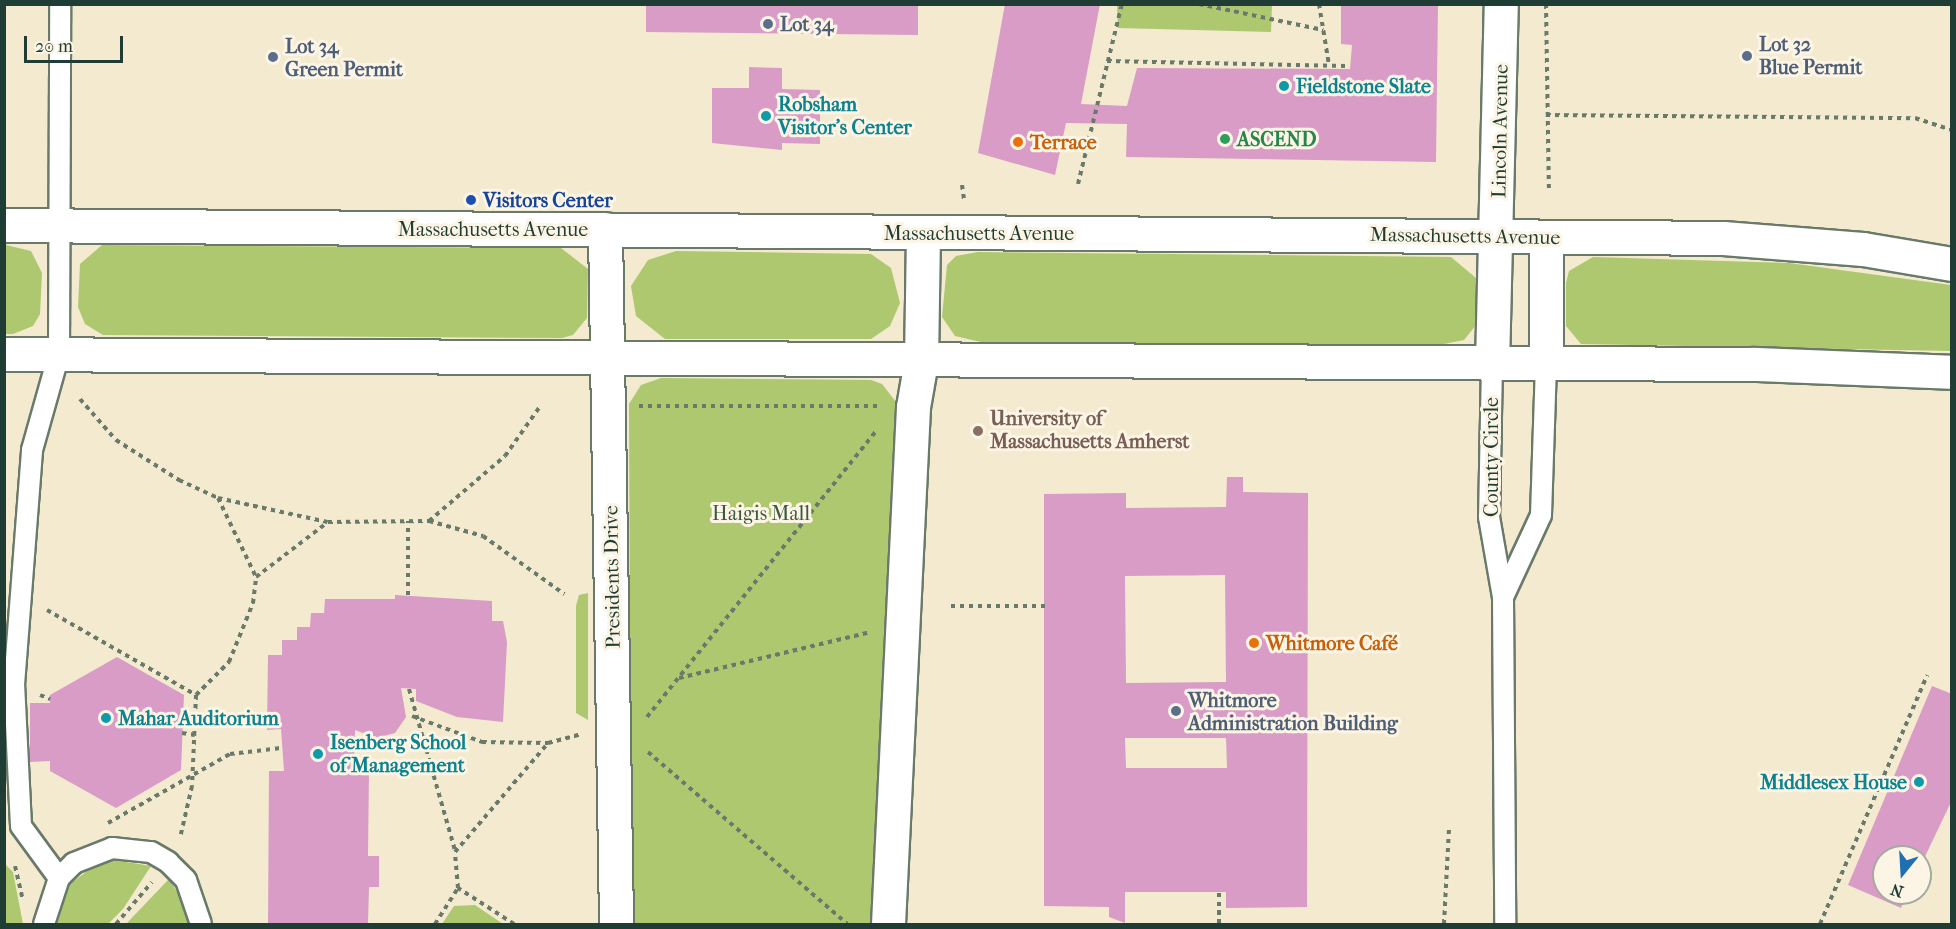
<!DOCTYPE html>
<html>
<head>
<meta charset="utf-8">
<style>
  body { margin:0 }
  #map { position:relative; width:1956px; height:929px; overflow:hidden; background:#f3eacf; font-family:"IM FELL French Canon",serif }
  div>[style] { position:absolute }
  .green>* { inset:0; background:#adc86e }
  .building>* { inset:0; background:#d99cc6 }
  .path>* { height:4px; margin-top:-2px; transform-origin:0; background:repeating-linear-gradient(90deg,#697a6a 0 4.5px,transparent 0 9px) }
  .roads { filter:drop-shadow(2px 0 #697a6a) drop-shadow(-2px 0 #697a6a) drop-shadow(0 2px #697a6a) drop-shadow(0 -2px #697a6a) }
  .lane>* { height:20px; margin:-10px; padding:0 10px; transform-origin:10px; border-radius:10px; background:#fff }
  .street>* { height:33px; margin:-16.5px; padding:0 16.5px; transform-origin:16.5px; border-radius:16.5px; background:#fff }
  .secondary>* { height:33px; margin:-16.5px; padding:0 16.5px; transform-origin:16.5px; border-radius:16.5px; background:#fff }
  .primary>* { height:33px; margin:-16.5px; padding:0 16.5px; transform-origin:16.5px; border-radius:16.5px; background:#fff }
  .dots>* { width:16px; height:16px; translate:-50% -50%; box-sizing:border-box; border:3px solid #fcf5e5; border-radius:50% }
  span { translate:-50% -50%; white-space:nowrap; text-align:center; line-height:1.15; -webkit-text-stroke:6px #fcf5e5; paint-order:stroke }
  .service-label { font-size:20px; color:#4e5e75; font-weight:700 }
  .left { translate:0 -50%; text-align:left }
  .culture-label { font-size:20px; color:#0d838f; font-weight:700 }
  .right { translate:-100% -50%; text-align:right }
  .street-label { font-size:20px; color:#1f3d34 }
  .leisure-label { font-size:20px; color:#27864d; font-weight:700 }
  .food-label { font-size:20px; color:#c56008; font-weight:700 }
  .transit-label { font-size:20px; color:#164399; font-weight:700 }
  .education-label { font-size:20px; color:#785e54; font-weight:700 }
  .park-label { font-size:20px; color:#3b5940 }
  .frame { position:absolute; inset:0; border:6px solid #1f3d34; pointer-events:none }
  .north { position:absolute; left:1872px; top:845px; width:60px; height:60px; box-sizing:border-box; background:#fcf5e5; border:2px solid #a4ab9e; border-radius:50%; rotate:198deg; font-size:16px; font-weight:700; line-height:24px; text-align:center; color:#1f3d34 }
  .north::after { content:''; display:block; margin:auto; width:21px; height:27px; background:#1f6fb2; clip-path:polygon(50% 0,100% 100%,50% 72%,0 100%) }
  .scale { position:absolute; left:24px; top:36px; width:99px; height:27px; box-sizing:border-box; border:3px solid #1f3d34; border-top:0; padding-left:8px; font-size:18px; line-height:21px; white-space:nowrap; color:#1f3d34; -webkit-text-stroke:4px #fcf5e5; paint-order:stroke }
</style>
</head>
<body>
<div id="map">
  <div class="green">
    <div style="clip-path:polygon(1117px 5px,1272px 5px,1271px 32px,1118px 28px)"></div>
    <div style="clip-path:polygon(6px 245px,31px 251px,42px 273px,40px 314px,33px 326px,13px 334px,5px 334px)"></div>
    <div style="clip-path:polygon(102px 245px,561px 248px,588px 269px,587px 318px,573px 335px,562px 338px,103px 335px,85px 324px,78px 307px,80px 264px)"></div>
    <div style="clip-path:polygon(676px 251px,871px 254px,891px 268px,900px 303px,890px 326px,871px 339px,665px 339px,636px 316px,631px 286px,648px 260px)"></div>
    <div style="clip-path:polygon(978px 252px,1451px 257px,1476px 278px,1476px 325px,1464px 340px,1439px 345px,981px 342px,955px 336px,942px 317px,947px 265px,956px 256px)"></div>
    <div style="clip-path:polygon(1593px 257px,1789px 263px,1951px 285px,1951px 351px,1581px 344px,1566px 326px,1566px 283px,1569px 271px)"></div>
    <div style="clip-path:polygon(661px 378px,871px 380px,882px 384px,896px 402px,874px 924px,631px 924px,629px 404px,641px 385px)"></div>
    <div style="clip-path:polygon(588px 593px,588px 720px,576px 713px,576px 606px,579px 595px)"></div>
    <div style="clip-path:polygon(114px 860px,151px 866px,123px 909px,108px 924px,57px 924px,69px 885px,96px 864px)"></div>
    <div style="clip-path:polygon(5px 864px,13px 872px,23px 924px,5px 924px)"></div>
    <div style="clip-path:polygon(169px 879px,186px 906px,189px 924px,126px 924px)"></div>
    <div style="clip-path:polygon(475px 905px,503px 924px,442px 924px,454px 906px)"></div>
  </div>
  <div class="building">
    <div style="clip-path:polygon(646px 4px,918px 4px,918px 35px,646px 32px)"></div>
    <div style="clip-path:polygon(1005px 4px,1100px 4px,1081px 104px,1127px 106px,1137px 68px,1350px 69px,1352px 45px,1341px 44px,1341px 4px,1438px 4px,1436px 162px,1126px 157px,1127px 124px,1066px 123px,1055px 175px,978px 153px)"></div>
    <div style="clip-path:polygon(749px 67px,782px 68px,782px 89px,820px 90px,820px 144px,782px 143px,782px 150px,712px 143px,712px 88px,749px 88px)"></div>
    <div style="clip-path:polygon(evenodd,1227px 477px,1243px 477px,1243px 492px,1308px 493px,1307px 907px,1226px 908px,1226px 892px,1125px 892px,1125px 923px,1109px 917px,1109px 907px,1044px 906px,1044px 494px,1126px 493px,1126px 508px,1226px 507px,1227px 477px,1225px 575px,1226px 682px,1126px 683px,1125px 576px,1225px 575px,1227px 477px,1125px 738px,1226px 738px,1227px 768px,1126px 768px,1125px 738px)"></div>
    <div style="clip-path:polygon(395px 595px,492px 601px,492px 621px,503px 621px,507px 642px,503px 722px,457px 717px,416px 701px,416px 689px,401px 688px,406px 717px,395px 733px,376px 738px,355px 730px,354px 771px,369px 771px,368px 856px,379px 856px,379px 887px,369px 887px,368px 924px,268px 924px,269px 771px,284px 771px,281px 729px,267px 730px,268px 655px,282px 655px,282px 640px,297px 640px,297px 627px,310px 627px,311px 613px,324px 613px,325px 599px,395px 599px)"></div>
    <div style="clip-path:polygon(117px 657px,184px 695px,181px 770px,116px 808px,50px 771px,50px 761px,30px 762px,30px 703px,50px 703px,50px 695px)"></div>
    <div style="clip-path:polygon(1932px 686px,1952px 694px,1952px 800px,1920px 867px,1920px 857px,1884px 857px,1884px 893px,1907px 893px,1901px 908px,1848px 885px)"></div>
  </div>
  <div class="path">
    <div style="left:1199px;top:4px;width:127px;rotate:11.8deg"></div>
    <div style="left:1319px;top:4px;width:62px;rotate:80.7deg"></div>
    <div style="left:1546px;top:4px;width:186px;rotate:89.1deg"></div>
    <div style="left:1107px;top:61px;width:241px;rotate:1.2deg"></div>
    <div style="left:1546px;top:115px;width:369px;rotate:0.5deg"></div>
    <div style="left:1915px;top:118px;width:39px;rotate:18deg"></div>
    <div style="left:1078px;top:184px;width:185px;rotate:-76.3deg"></div>
    <div style="left:962px;top:185px;width:14px;rotate:82deg"></div>
    <div style="left:80px;top:399px;width:55px;rotate:48.7deg"></div>
    <div style="left:116px;top:440px;width:75px;rotate:32.4deg"></div>
    <div style="left:179px;top:480px;width:43px;rotate:24.8deg"></div>
    <div style="left:218px;top:498px;width:88px;rotate:64.3deg"></div>
    <div style="left:639px;top:406px;width:242px"></div>
    <div style="left:218px;top:498px;width:112px;rotate:12.4deg"></div>
    <div style="left:429px;top:521px;width:100px;rotate:-40.5deg"></div>
    <div style="left:505px;top:456px;width:62px;rotate:-54.8deg"></div>
    <div style="left:408px;top:595px;width:74px;rotate:-90deg"></div>
    <div style="left:951px;top:606px;width:95px"></div>
    <div style="left:47px;top:610px;width:172px;rotate:29.7deg"></div>
    <div style="left:196px;top:695px;width:91px;rotate:92.5deg"></div>
    <div style="left:192px;top:786px;width:53px;rotate:103deg"></div>
    <div style="left:679px;top:678px;width:196px;rotate:-13.5deg"></div>
    <div style="left:409px;top:689px;width:168px;rotate:74.1deg"></div>
    <div style="left:40px;top:695px;width:11px;rotate:22deg"></div>
    <div style="left:196px;top:695px;width:47px;rotate:-45deg"></div>
    <div style="left:229px;top:662px;width:64px;rotate:-67.9deg"></div>
    <div style="left:253px;top:603px;width:26px;rotate:-83deg"></div>
    <div style="left:256px;top:577px;width:91px;rotate:-37.4deg"></div>
    <div style="left:328px;top:522px;width:101px;rotate:-0.6deg"></div>
    <div style="left:429px;top:521px;width:56px;rotate:15.5deg"></div>
    <div style="left:483px;top:536px;width:100px;rotate:35.6deg"></div>
    <div style="left:412px;top:716px;width:75px;rotate:20.4deg"></div>
    <div style="left:482px;top:742px;width:66px;rotate:0.9deg"></div>
    <div style="left:548px;top:743px;width:34px;rotate:-15deg"></div>
    <div style="left:647px;top:717px;width:368px;rotate:-51.3deg"></div>
    <div style="left:182px;top:733px;width:13px;rotate:9deg"></div>
    <div style="left:648px;top:752px;width:263px;rotate:40.8deg"></div>
    <div style="left:108px;top:823px;width:140px;rotate:-29.5deg"></div>
    <div style="left:230px;top:754px;width:51px;rotate:-6.7deg"></div>
    <div style="left:15px;top:866px;width:35px;rotate:77deg"></div>
    <div style="left:116px;top:924px;width:55px;rotate:-49.4deg"></div>
    <div style="left:435px;top:924px;width:43px;rotate:-57.4deg"></div>
    <div style="left:514px;top:924px;width:67px;rotate:-147.3deg"></div>
    <div style="left:458px;top:888px;width:36px;rotate:-95deg"></div>
    <div style="left:455px;top:852px;width:143px;rotate:-49.5deg"></div>
    <div style="left:1219px;top:924px;width:32px;rotate:-90deg"></div>
    <div style="left:1444px;top:924px;width:96px;rotate:-87deg"></div>
    <div style="left:1820px;top:924px;width:271px;rotate:-66.7deg"></div>
  </div>
  <div class="roads">
    <div class="lane">
      <div style="left:1492px;top:364px;width:153px;rotate:91.1deg"></div>
      <div style="left:1489px;top:517px;width:81px;rotate:80.1deg"></div>
      <div style="left:1503px;top:597px;width:327px;rotate:89.6deg"></div>
      <div style="left:1503px;top:597px;width:90px;rotate:-65.1deg"></div>
      <div style="left:1541px;top:515px;width:150px;rotate:-88.1deg"></div>
      <div style="left:59px;top:878px;width:64px;rotate:-126.2deg"></div>
      <div style="left:21px;top:826px;width:141px;rotate:-92.8deg"></div>
      <div style="left:14px;top:685px;width:236px;rotate:-85.6deg"></div>
      <div style="left:32px;top:450px;width:100px;rotate:-74.3deg"></div>
      <div style="left:59px;top:354px;width:350px;rotate:-89.8deg"></div>
      <div style="left:44px;top:924px;width:48px;rotate:-71.9deg"></div>
      <div style="left:59px;top:878px;width:21px;rotate:-45deg"></div>
      <div style="left:74px;top:863px;width:41px;rotate:-21.5deg"></div>
      <div style="left:112px;top:848px;width:39px;rotate:6deg"></div>
      <div style="left:151px;top:852px;width:20px;rotate:30deg"></div>
      <div style="left:168px;top:862px;width:25px;rotate:45deg"></div>
      <div style="left:186px;top:880px;width:46px;rotate:71.2deg"></div>
    </div>
    <div class="street">
      <div style="left:605px;top:229px;width:695px;rotate:89.09deg"></div>
      <div style="left:888px;top:924px;width:518px;rotate:-87.23deg"></div>
      <div style="left:913px;top:407px;width:47px;rotate:-80.1deg"></div>
      <div style="left:921px;top:361px;width:129px;rotate:-89.1deg"></div>
    </div>
    <div class="secondary">
      <div style="left:1492px;top:364px;width:360px;rotate:-88.6deg"></div>
      <div style="left:1546px;top:365px;width:128px;rotate:-90deg"></div>
    </div>
    <div class="primary">
      <div style="left:4px;top:225px;width:1719px;rotate:0.43deg"></div>
      <div style="left:1723px;top:238px;width:140px;rotate:4.5deg"></div>
      <div style="left:1863px;top:249px;width:90px;rotate:9.6deg"></div>
      <div style="left:4px;top:354px;width:1751px;rotate:0.33deg"></div>
      <div style="left:1755px;top:364px;width:197px;rotate:2.3deg"></div>
    </div>
  </div>
  <div class="dots">
    <div style="left:768px;top:24px;background:#5c6f8a"></div>
    <div style="left:1747px;top:56px;background:#5c6f8a"></div>
    <div style="left:273px;top:57px;background:#5c6f8a"></div>
    <div style="left:1284px;top:86px;background:#0f9aa8"></div>
    <div style="left:766px;top:116px;background:#0f9aa8"></div>
    <div style="left:1225px;top:139px;background:#2e9e5b"></div>
    <div style="left:1018px;top:142px;background:#e8710a"></div>
    <div style="left:471px;top:200px;background:#1a4fb4"></div>
    <div style="left:978px;top:431px;background:#8d6e63"></div>
    <div style="left:1254px;top:643px;background:#e8710a"></div>
    <div style="left:1176px;top:711px;background:#5c6f8a"></div>
    <div style="left:106px;top:718px;background:#0f9aa8"></div>
    <div style="left:318px;top:754px;background:#0f9aa8"></div>
    <div style="left:1919px;top:782px;background:#0f9aa8"></div>
  </div>
  <div class="service-label">
    <span class="left" style="left:780px;top:24px">Lot 34</span>
    <span class="left" style="left:1759px;top:56px">Lot 32<br>Blue Permit</span>
    <span class="left" style="left:285px;top:58px">Lot 34<br>Green Permit</span>
    <span class="left" style="left:1188px;top:712px">Whitmore<br>Administration Building</span>
  </div>
  <div class="culture-label">
    <span class="left" style="left:1296px;top:86px">Fieldstone Slate</span>
    <span class="left" style="left:778px;top:116px">Robsham<br>Visitor's Center</span>
    <span class="left" style="left:118px;top:718px">Mahar Auditorium</span>
    <span class="left" style="left:330px;top:754px">Isenberg School<br>of Management</span>
    <span class="right" style="left:1907px;top:782px">Middlesex House</span>
  </div>
  <div class="street-label">
    <span style="left:1500px;top:131px;rotate:-89deg">Lincoln Avenue</span>
    <span style="left:493px;top:229px">Massachusetts Avenue</span>
    <span style="left:979px;top:233px">Massachusetts Avenue</span>
    <span style="left:1465px;top:236px;rotate:1deg">Massachusetts Avenue</span>
    <span style="left:1491px;top:457px;rotate:-90deg">County Circle</span>
    <span style="left:612px;top:577px;rotate:-91deg">Presidents Drive</span>
  </div>
  <div class="leisure-label">
    <span class="left" style="left:1237px;top:139px">ASCEND</span>
  </div>
  <div class="food-label">
    <span class="left" style="left:1030px;top:142px">Terrace</span>
    <span class="left" style="left:1266px;top:643px">Whitmore Café</span>
  </div>
  <div class="transit-label">
    <span class="left" style="left:483px;top:200px">Visitors Center</span>
  </div>
  <div class="education-label">
    <span class="left" style="left:990px;top:430px">University of<br>Massachusetts Amherst</span>
  </div>
  <div class="park-label">
    <span style="left:761px;top:513px">Haigis Mall</span>
  </div>
  <div class="frame"></div>
  <div class="north">N</div>
  <div class="scale">20 m</div>
</div>
</body>
</html>
